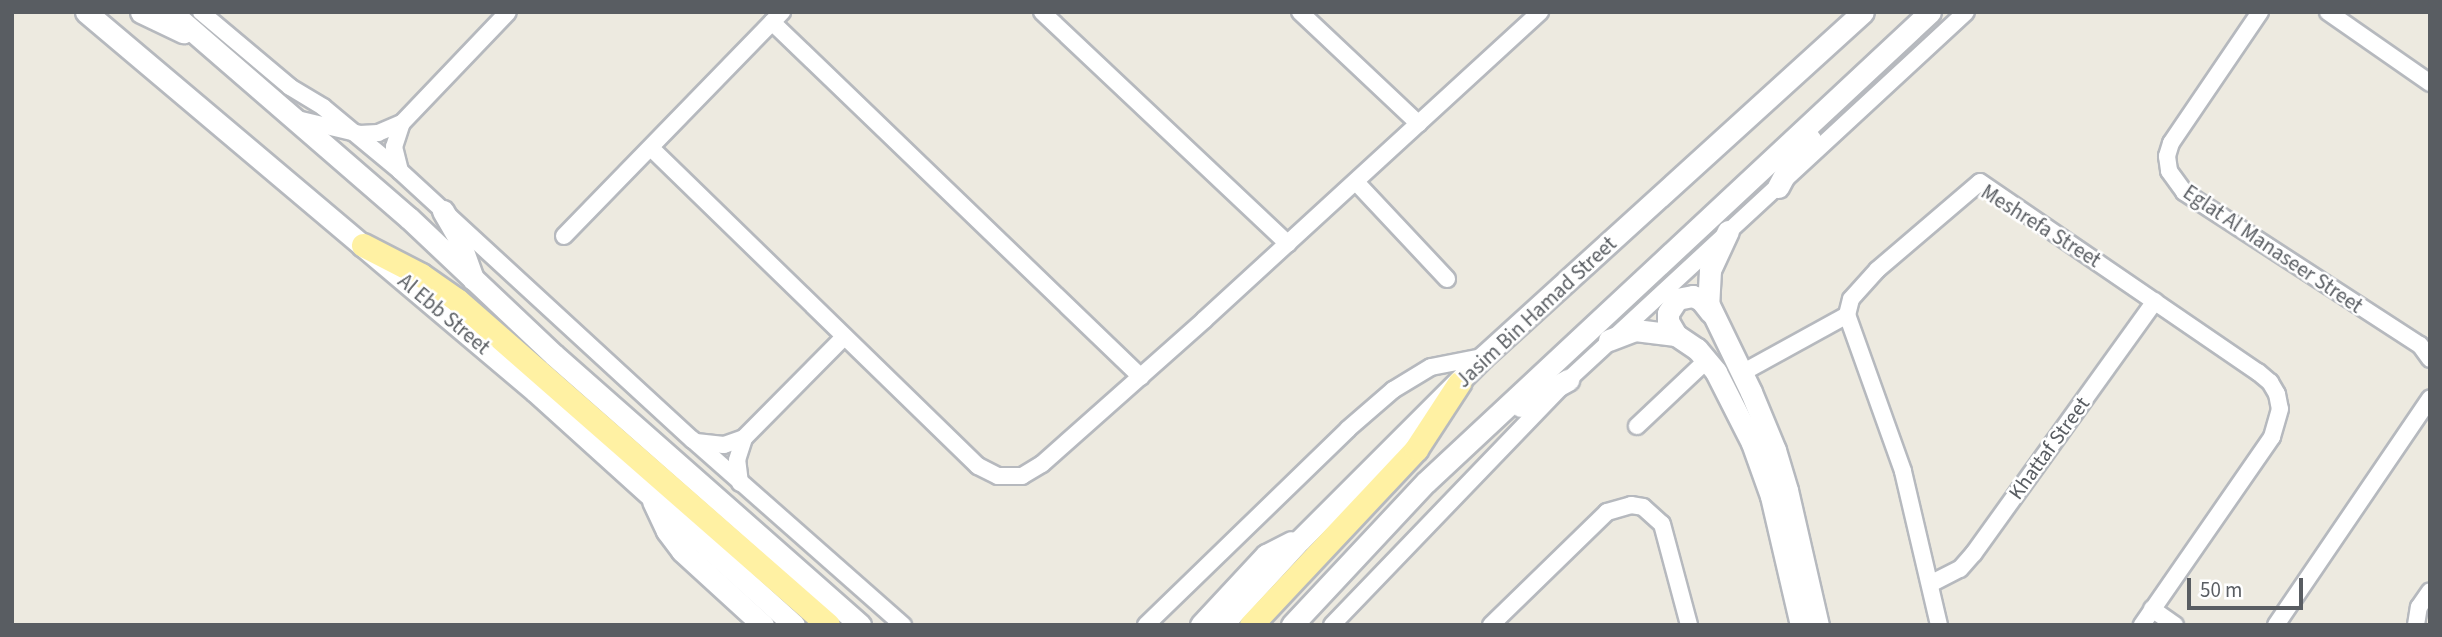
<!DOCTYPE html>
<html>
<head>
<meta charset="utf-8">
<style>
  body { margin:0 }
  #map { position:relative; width:2442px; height:637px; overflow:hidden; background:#edeae0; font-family:"Source Sans 3",sans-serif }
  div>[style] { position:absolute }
  .roads { filter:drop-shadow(2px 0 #b6b9be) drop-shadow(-2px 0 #b6b9be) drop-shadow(0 2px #b6b9be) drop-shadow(0 -2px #b6b9be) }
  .street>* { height:16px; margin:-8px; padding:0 8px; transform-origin:8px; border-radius:8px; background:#fff }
  .secondary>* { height:21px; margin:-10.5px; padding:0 10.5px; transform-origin:10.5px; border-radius:10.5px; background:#fff }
  .primary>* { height:23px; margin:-11.5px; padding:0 11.5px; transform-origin:11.5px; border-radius:11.5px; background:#fff1a3 }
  span { translate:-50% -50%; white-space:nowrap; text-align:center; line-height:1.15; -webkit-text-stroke:5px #fff; paint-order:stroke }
  .street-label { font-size:21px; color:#595d62 }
  .frame { position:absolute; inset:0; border:14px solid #595d62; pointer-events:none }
  .scale { position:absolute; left:2187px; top:578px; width:116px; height:32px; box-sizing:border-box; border:4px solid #595d62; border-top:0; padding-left:9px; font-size:21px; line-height:24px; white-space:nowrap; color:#595d62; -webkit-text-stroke:5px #fff; paint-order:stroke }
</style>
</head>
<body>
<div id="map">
  <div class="roads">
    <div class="street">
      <div style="left:201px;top:12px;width:116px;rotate:40.1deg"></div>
      <div style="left:290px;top:87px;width:39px;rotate:31deg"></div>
      <div style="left:323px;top:107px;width:100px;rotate:39.7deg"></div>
      <div style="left:400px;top:171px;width:398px;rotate:42.6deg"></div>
      <div style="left:693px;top:440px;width:280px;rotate:41.4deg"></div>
      <div style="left:1042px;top:12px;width:338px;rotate:43.3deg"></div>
      <div style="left:1300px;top:12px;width:163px;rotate:43.3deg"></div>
      <div style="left:2260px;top:12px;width:158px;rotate:124.2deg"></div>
      <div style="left:2171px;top:143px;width:14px;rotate:107deg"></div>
      <div style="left:2167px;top:156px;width:15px;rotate:82deg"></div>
      <div style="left:2169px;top:171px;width:26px;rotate:54deg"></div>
      <div style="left:2184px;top:192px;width:281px;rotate:33deg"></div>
      <div style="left:2420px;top:345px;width:17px;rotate:54deg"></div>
      <div style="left:2328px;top:12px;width:124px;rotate:34.8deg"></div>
      <div style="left:772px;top:22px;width:512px;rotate:43.89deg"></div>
      <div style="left:297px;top:119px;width:65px;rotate:13.4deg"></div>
      <div style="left:360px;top:134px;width:18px;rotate:-3deg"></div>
      <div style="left:378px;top:133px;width:26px;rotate:-23deg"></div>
      <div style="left:651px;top:148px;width:456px;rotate:44.2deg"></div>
      <div style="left:978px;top:466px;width:22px;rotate:27deg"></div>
      <div style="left:998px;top:476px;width:24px"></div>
      <div style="left:1022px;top:476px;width:23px;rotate:-31deg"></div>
      <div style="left:1042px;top:464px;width:217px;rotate:-41.6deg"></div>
      <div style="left:1204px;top:320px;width:456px;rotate:-42.5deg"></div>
      <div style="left:400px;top:171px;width:25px;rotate:-104deg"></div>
      <div style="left:394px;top:147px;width:25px;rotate:-72deg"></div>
      <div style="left:402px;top:123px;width:153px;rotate:-46.3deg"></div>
      <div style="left:1356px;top:182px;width:133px;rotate:46.8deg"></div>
      <div style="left:564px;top:236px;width:313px;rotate:-45.8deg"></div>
      <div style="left:1742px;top:373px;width:120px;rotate:-28.9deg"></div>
      <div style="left:1637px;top:426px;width:96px;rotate:-43.3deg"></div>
      <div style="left:696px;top:442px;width:28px;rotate:6deg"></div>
      <div style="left:724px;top:445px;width:21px;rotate:-19deg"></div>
      <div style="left:740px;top:483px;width:23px;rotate:-97deg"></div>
      <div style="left:737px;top:460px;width:23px;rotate:-72deg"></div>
      <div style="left:744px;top:438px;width:142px;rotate:-45.3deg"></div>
      <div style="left:1932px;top:583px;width:31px;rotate:-27deg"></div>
      <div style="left:1960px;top:569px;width:21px;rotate:-49deg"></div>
      <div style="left:1974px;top:553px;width:310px;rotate:-54.3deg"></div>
      <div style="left:2152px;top:609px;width:28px;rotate:35deg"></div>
      <div style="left:1146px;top:625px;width:281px;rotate:-44.1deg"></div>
      <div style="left:1348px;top:429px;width:60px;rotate:-40.9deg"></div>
      <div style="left:1393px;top:390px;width:44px;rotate:-31.2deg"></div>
      <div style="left:1431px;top:367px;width:53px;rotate:-10.9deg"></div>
      <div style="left:1332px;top:625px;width:340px;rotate:-46.1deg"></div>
      <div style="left:1568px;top:380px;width:542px;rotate:-42.76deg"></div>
      <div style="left:1491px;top:625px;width:162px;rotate:-44.2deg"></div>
      <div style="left:1607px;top:512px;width:25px;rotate:-16deg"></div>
      <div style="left:1631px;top:505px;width:12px;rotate:9deg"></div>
      <div style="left:1643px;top:507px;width:25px;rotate:42deg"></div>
      <div style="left:1662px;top:524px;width:105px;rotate:75deg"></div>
      <div style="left:1939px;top:625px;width:158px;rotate:-103.2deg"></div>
      <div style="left:1903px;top:471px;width:166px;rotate:-109.7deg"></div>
      <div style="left:1847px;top:315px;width:16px;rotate:-76deg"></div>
      <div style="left:1851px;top:299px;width:39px;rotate:-48deg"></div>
      <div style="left:1877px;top:270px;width:135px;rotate:-40.5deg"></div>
      <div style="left:1980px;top:182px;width:337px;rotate:34.4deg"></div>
      <div style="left:2258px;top:372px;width:16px;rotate:40deg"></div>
      <div style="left:2270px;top:382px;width:14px;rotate:60deg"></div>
      <div style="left:2277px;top:394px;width:15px;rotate:79deg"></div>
      <div style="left:2280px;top:409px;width:29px;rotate:106deg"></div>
      <div style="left:2272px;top:437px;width:229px;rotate:124.7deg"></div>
      <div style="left:2276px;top:625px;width:274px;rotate:-55.8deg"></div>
      <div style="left:2416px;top:625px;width:18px;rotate:-81deg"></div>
      <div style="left:2419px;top:607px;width:19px;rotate:-55deg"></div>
    </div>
    <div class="secondary">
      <div style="left:86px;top:12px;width:588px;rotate:40.17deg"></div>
      <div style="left:535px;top:391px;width:349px;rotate:42.1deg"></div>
      <div style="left:141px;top:12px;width:47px;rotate:25.5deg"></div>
      <div style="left:171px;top:12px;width:315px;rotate:40.9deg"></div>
      <div style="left:409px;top:218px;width:199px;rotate:43.4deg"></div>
      <div style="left:554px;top:355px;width:408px;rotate:41.4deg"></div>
      <div style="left:1778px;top:187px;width:36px;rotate:-62deg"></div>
      <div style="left:1795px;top:155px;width:22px;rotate:-47deg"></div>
      <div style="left:443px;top:211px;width:30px;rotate:60deg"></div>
      <div style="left:458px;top:237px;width:45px;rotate:70.3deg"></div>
      <div style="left:1728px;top:231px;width:43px;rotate:114.8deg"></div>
      <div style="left:1710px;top:270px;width:33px;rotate:93deg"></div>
      <div style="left:1708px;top:303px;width:99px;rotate:64.2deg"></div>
      <div style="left:1751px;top:392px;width:63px;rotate:67.5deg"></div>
      <div style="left:1775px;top:450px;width:42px;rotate:73.3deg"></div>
      <div style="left:1787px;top:490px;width:139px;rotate:77.1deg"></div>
      <div style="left:1676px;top:335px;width:16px;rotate:-120deg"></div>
      <div style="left:1668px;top:321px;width:8px;rotate:-90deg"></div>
      <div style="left:1668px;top:313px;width:17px;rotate:-57deg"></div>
      <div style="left:1677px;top:299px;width:16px;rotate:-11deg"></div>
      <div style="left:1693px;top:296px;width:9px;rotate:27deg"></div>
      <div style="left:1701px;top:300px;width:16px;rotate:52deg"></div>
      <div style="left:1609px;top:340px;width:28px;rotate:-21deg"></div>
      <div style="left:1635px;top:330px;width:41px;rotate:7deg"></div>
      <div style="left:1676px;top:335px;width:25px;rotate:34deg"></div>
      <div style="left:1697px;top:349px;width:30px;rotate:50deg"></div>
      <div style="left:1716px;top:372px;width:80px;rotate:63.1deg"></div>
      <div style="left:1752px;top:443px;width:56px;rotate:70.3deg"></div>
      <div style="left:1771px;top:496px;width:132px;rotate:76.9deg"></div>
      <div style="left:1521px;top:406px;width:54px;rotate:-29deg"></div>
      <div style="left:653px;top:501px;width:33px;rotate:65deg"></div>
      <div style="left:667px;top:531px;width:25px;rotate:53deg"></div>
      <div style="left:682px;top:551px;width:110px;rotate:42.4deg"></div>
      <div style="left:1201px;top:625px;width:96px;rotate:-47.1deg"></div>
      <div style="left:1266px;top:555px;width:28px;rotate:-27deg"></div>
      <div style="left:1222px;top:625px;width:115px;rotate:-47.5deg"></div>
      <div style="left:1300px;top:540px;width:259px;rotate:-45deg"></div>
      <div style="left:1483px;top:357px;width:513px;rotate:-42.24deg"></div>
      <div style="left:1292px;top:625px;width:196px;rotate:-46.9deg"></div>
      <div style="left:1426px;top:482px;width:689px;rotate:-43deg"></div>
    </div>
    <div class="primary">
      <div style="left:363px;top:245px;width:65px;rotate:27.3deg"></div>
      <div style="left:421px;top:275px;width:44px;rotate:34.8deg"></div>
      <div style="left:457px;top:300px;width:493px;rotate:41.2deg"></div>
      <div style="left:1251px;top:625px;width:241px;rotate:-46.8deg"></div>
      <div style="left:1416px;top:449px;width:79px;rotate:-56.9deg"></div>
    </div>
  </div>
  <div class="street-label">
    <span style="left:2041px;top:226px;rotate:32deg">Meshrefa Street</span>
    <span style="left:2273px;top:249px;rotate:34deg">Eglat Al Manaseer Street</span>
    <span style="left:1536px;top:312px;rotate:-43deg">Jasim Bin Hamad Street</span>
    <span style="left:444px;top:314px;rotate:40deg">Al Ebb Street</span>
    <span style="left:2049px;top:448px;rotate:-54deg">Khattaf Street</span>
  </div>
  <div class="frame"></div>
  <div class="scale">50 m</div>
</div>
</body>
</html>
